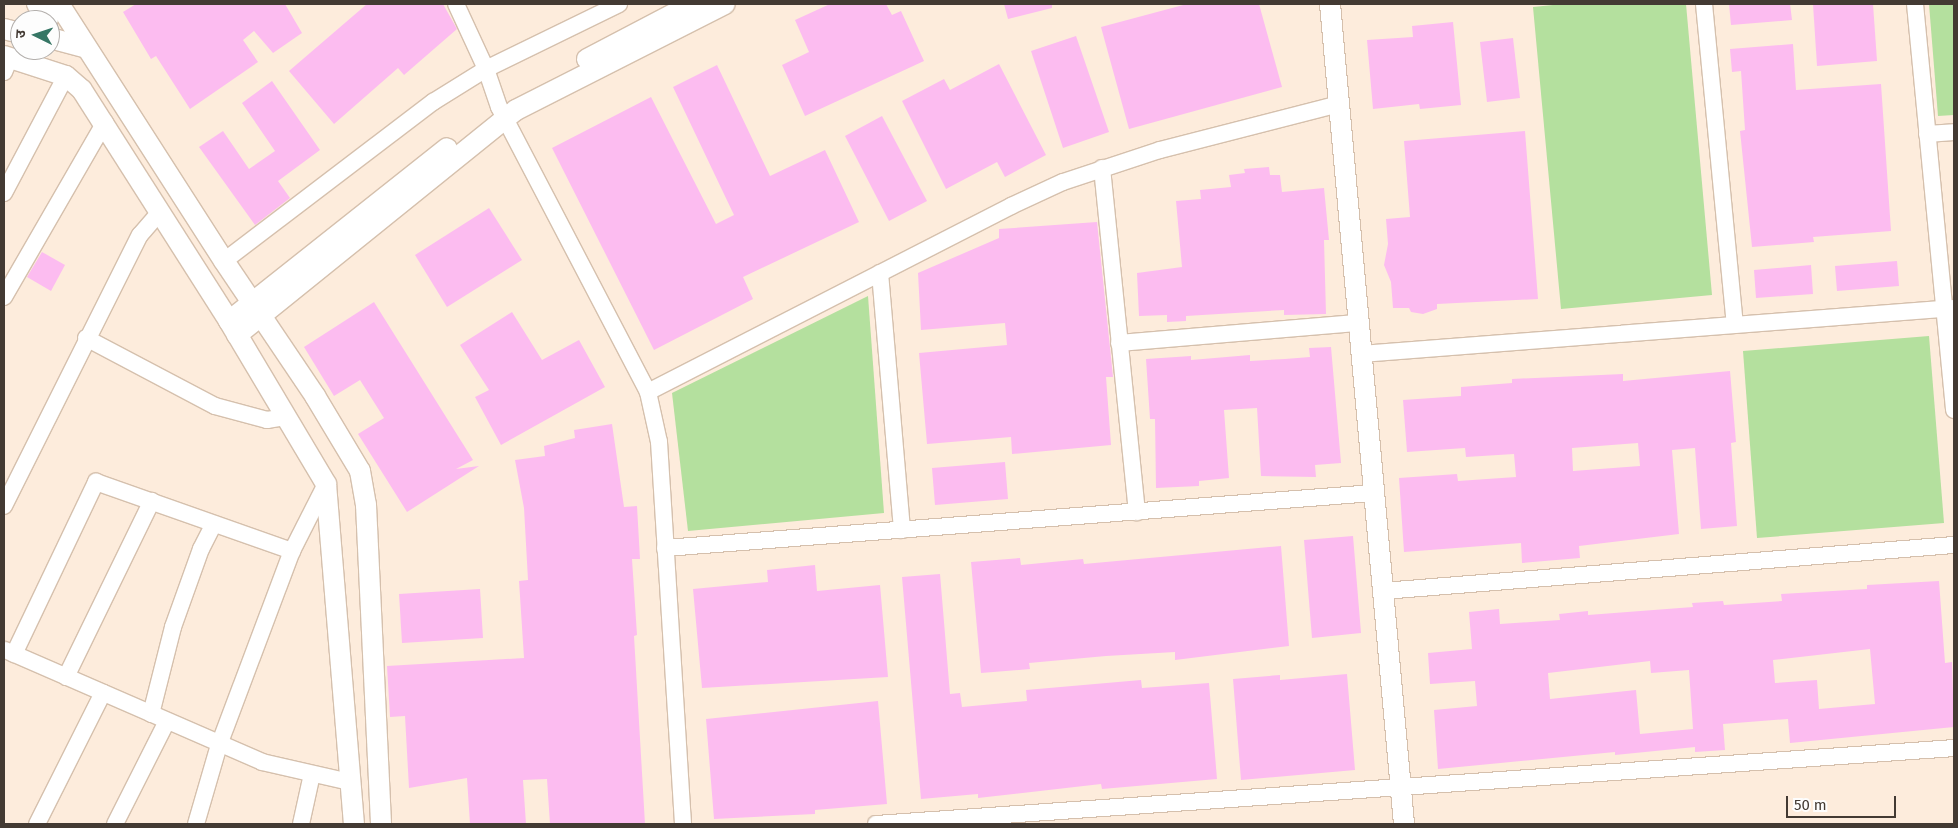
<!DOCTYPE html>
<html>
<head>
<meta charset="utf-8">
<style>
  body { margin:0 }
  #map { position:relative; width:1958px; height:828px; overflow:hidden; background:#fdecdc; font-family:"Fira Sans","Noto Sans Devanagari",sans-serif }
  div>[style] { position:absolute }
  .green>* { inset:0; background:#b4e09e }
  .building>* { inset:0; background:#fcbcf0 }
  .roads { filter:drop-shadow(1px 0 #d5c0ad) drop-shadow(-1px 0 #d5c0ad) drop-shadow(0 1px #d5c0ad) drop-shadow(0 -1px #d5c0ad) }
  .minor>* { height:16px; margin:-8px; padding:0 8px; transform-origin:8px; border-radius:8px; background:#fff }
  .tertiary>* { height:20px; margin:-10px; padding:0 10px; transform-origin:10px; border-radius:10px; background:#fff }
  span { translate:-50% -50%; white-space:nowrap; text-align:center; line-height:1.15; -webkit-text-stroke:4px #fdfdfd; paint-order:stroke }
  .frame { position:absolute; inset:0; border:5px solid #433a33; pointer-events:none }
  .north { position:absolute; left:10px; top:10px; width:50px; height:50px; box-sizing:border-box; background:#fdfdfd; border:1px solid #b3afac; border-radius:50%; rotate:274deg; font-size:14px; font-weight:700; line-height:20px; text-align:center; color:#433a33 }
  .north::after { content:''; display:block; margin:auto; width:18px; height:22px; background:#367665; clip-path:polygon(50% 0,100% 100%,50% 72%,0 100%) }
  .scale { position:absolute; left:1786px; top:796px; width:110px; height:22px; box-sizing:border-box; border:2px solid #433a33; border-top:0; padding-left:6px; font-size:15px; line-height:18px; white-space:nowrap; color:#433a33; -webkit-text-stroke:4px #fdfdfd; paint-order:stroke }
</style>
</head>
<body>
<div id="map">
  <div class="green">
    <div style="clip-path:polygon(1563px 4px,1686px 4px,1712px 295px,1561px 309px,1533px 7px)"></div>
    <div style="clip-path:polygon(1929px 4px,1954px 4px,1954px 115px,1938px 116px)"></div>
    <div style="clip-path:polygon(868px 296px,884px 513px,688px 531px,672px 393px)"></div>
    <div style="clip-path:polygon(1929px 336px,1944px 523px,1757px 538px,1743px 351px)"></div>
  </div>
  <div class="building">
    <div style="clip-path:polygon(136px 4px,285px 4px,302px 33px,273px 53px,254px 31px,243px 40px,258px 62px,190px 109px,156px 56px,151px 59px,123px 12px)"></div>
    <div style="clip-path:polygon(367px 4px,443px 4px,457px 29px,404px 75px,398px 68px,334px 124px,289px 71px)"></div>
    <div style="clip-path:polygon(830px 4px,886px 4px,892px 15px,901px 11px,924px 61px,805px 116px,782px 65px,809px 52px,795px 20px)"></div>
    <div style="clip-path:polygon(1004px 4px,1052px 4px,1052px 8px,1008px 19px)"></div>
    <div style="clip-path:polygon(1187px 4px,1259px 4px,1282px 87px,1129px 129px,1101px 27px)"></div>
    <div style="clip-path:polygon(1729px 4px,1790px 4px,1792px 20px,1731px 25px)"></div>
    <div style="clip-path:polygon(1813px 4px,1873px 4px,1877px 61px,1817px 66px)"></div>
    <div style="clip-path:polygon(1453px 22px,1461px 105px,1420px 109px,1419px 104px,1373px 109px,1367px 40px,1413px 37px,1412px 26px)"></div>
    <div style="clip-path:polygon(1076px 36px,1109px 132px,1063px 148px,1031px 51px)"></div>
    <div style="clip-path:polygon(1513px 38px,1520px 98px,1487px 102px,1480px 42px)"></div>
    <div style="clip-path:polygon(1793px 44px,1796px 90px,1881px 84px,1891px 231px,1813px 237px,1814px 242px,1752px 247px,1740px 131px,1745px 130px,1741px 71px,1732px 72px,1730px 49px)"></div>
    <div style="clip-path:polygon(999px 64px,1046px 155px,1005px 177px,997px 162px,946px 189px,902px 101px,944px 79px,950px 90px)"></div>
    <div style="clip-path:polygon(717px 65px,770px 176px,825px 150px,859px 222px,743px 277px,753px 299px,654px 350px,552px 148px,651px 97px,716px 224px,734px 215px,673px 87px)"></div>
    <div style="clip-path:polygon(272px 81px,320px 150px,278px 181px,290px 198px,255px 225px,199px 147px,223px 131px,249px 169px,275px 151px,242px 103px)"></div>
    <div style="clip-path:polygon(882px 116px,927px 201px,889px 221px,845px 136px)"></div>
    <div style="clip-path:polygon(1525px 131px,1538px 299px,1437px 304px,1437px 309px,1423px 314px,1411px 312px,1409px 308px,1393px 308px,1391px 282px,1384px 265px,1388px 244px,1386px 219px,1410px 217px,1404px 141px)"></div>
    <div style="clip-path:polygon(1269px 167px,1270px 175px,1280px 175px,1282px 192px,1324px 188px,1329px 240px,1324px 240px,1326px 314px,1284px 315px,1284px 310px,1186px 316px,1186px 321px,1167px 322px,1167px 315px,1139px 316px,1137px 273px,1182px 267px,1176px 201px,1201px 199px,1200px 190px,1231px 187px,1229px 175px,1245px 173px,1244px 169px)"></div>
    <div style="clip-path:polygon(489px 208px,522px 260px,447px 307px,415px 255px)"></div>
    <div style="clip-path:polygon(1097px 222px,1113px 377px,1106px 377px,1111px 445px,1012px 454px,1011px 437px,927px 444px,919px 353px,1007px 345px,1005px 323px,921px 330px,918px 273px,999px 238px,999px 229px)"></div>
    <div style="clip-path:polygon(42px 252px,65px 265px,51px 291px,27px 277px)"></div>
    <div style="clip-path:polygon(1897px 261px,1899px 286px,1837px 291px,1835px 266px)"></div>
    <div style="clip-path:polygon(1811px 265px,1813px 294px,1756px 298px,1754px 270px)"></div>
    <div style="clip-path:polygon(374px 302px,473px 460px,456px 469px,479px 466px,407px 512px,358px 434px,384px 418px,360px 380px,334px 396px,304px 347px)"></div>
    <div style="clip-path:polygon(512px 312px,542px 360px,579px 340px,605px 387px,501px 445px,475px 397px,489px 390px,460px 345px)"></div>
    <div style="clip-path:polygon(1331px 347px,1341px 463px,1315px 465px,1316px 477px,1261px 476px,1257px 408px,1224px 410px,1229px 478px,1199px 481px,1199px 486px,1156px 488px,1155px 419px,1150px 419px,1146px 359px,1191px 356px,1191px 360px,1250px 355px,1250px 361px,1285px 359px,1310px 357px,1309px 348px)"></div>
    <div style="clip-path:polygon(evenodd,1730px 371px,1736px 442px,1731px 443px,1737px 526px,1701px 529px,1695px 448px,1672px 450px,1679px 534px,1579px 546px,1580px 558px,1522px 563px,1521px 543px,1404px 552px,1399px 478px,1457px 474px,1458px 481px,1516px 477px,1514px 454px,1466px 457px,1465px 448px,1407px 452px,1403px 400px,1461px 396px,1461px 387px,1512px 383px,1512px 379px,1623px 374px,1623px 381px,1730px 371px,1638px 443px,1640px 466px,1573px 471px,1572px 448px,1638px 443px)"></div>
    <div style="clip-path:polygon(612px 424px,624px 507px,637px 506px,640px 559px,632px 559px,637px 635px,634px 636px,645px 824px,550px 824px,547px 779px,523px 780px,526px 824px,470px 824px,467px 778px,409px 788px,405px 716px,390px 717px,387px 666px,524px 658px,519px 581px,528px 580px,524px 508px,515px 460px,545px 456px,544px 446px,575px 438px,574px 430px)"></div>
    <div style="clip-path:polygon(1005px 462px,1008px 499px,935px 505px,932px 468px)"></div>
    <div style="clip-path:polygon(1353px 536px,1361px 633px,1312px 638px,1304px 540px)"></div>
    <div style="clip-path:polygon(1281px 546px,1289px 646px,1175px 660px,1175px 652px,1106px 656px,1029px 663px,1030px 669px,981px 673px,971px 562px,1020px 558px,1021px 565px,1083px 559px,1084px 564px)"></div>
    <div style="clip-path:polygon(815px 565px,817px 591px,880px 585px,888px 677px,702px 688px,693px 589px,768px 582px,767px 570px)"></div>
    <div style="clip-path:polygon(940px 574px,950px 694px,960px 693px,962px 707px,1027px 701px,1026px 690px,1141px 680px,1142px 688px,1209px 683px,1217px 779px,1102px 789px,1101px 784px,978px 798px,978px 794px,921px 799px,902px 577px)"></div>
    <div style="clip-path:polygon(evenodd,1939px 581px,1945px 663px,1952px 662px,1954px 727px,1790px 743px,1788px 719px,1723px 724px,1725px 750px,1695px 752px,1695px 747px,1615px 755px,1615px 752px,1438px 769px,1434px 710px,1477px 706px,1475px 681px,1430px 684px,1428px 653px,1472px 649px,1469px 612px,1499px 609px,1500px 624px,1560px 620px,1559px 614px,1588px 611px,1588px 615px,1693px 607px,1692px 603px,1723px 601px,1724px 605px,1782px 601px,1781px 594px,1867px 589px,1867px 585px,1939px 581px,1870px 649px,1875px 704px,1819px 709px,1817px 680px,1775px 683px,1773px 660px,1870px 649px,1939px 581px,1650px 661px,1651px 673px,1689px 670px,1693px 729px,1640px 734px,1636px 690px,1550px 699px,1548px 673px,1650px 661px)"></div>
    <div style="clip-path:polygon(480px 589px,483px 638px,402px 643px,399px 594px)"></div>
    <div style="clip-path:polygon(1347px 674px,1355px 770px,1241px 780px,1233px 679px,1280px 675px,1280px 680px)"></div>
    <div style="clip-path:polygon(878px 701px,887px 804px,815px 810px,815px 814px,714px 819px,706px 719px)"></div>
  </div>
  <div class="roads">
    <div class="minor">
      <div style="left:456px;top:4px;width:72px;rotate:65.2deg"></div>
      <div style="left:486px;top:69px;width:40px;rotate:71.1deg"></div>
      <div style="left:499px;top:107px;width:322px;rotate:62.4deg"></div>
      <div style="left:648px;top:392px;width:51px;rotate:77.6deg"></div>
      <div style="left:659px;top:442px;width:383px;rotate:86.4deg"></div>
      <div style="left:1704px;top:4px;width:322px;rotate:84.5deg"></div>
      <div style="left:1915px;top:4px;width:408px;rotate:84.5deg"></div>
      <div style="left:4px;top:72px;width:15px;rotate:-67deg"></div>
      <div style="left:1927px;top:134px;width:27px;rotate:-4deg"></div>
      <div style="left:1102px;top:168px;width:346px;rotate:84.2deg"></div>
      <div style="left:4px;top:193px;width:132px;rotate:-62.1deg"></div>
      <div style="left:224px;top:261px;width:263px;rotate:-37.3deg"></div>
      <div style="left:433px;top:102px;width:62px;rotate:-31.9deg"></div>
      <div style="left:486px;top:69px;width:148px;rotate:-26deg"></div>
      <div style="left:880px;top:273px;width:258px;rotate:85.1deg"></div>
      <div style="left:4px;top:297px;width:202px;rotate:-60deg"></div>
      <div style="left:86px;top:338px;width:146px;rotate:27.8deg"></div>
      <div style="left:215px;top:406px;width:54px;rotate:15.1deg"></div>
      <div style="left:267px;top:420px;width:18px;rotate:-9deg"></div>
      <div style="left:1119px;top:343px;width:241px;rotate:-4.8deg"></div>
      <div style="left:1361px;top:354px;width:595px;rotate:-4.44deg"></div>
      <div style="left:648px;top:392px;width:408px;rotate:-27.1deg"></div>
      <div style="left:1011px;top:206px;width:57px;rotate:-24.8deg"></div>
      <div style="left:1063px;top:182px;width:102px;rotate:-18.3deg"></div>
      <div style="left:1160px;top:150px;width:185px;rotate:-14.4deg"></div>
      <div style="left:4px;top:506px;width:303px;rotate:-63.4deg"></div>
      <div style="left:140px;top:235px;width:29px;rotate:-49deg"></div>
      <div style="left:665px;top:548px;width:711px;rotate:-4.44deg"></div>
      <div style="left:1383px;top:591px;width:573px;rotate:-4.61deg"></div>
      <div style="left:5px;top:650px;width:280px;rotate:23.5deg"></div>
      <div style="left:262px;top:762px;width:90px;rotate:12.8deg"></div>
      <div style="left:14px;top:654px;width:191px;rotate:-64.5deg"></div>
      <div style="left:96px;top:482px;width:208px;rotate:19.4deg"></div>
      <div style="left:66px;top:677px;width:196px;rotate:-64deg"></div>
      <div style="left:151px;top:714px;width:90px;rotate:-75.8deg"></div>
      <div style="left:173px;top:627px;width:83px;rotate:-70.3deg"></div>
      <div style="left:201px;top:549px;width:28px;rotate:-63deg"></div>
      <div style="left:37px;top:824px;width:147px;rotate:-63.3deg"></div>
      <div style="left:115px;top:824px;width:115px;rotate:-63.2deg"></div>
      <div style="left:196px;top:824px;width:82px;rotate:-73.8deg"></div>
      <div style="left:219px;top:745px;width:207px;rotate:-69.4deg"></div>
      <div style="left:292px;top:551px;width:75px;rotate:-63.1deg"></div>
      <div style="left:301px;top:824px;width:51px;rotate:-77.6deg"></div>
      <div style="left:876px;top:824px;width:1081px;rotate:-4.03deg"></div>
    </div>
    <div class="tertiary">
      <div style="left:37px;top:4px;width:19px;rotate:55deg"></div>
      <div style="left:59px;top:4px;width:305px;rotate:57.3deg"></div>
      <div style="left:224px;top:261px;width:163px;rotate:56deg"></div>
      <div style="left:315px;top:396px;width:87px;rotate:59deg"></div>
      <div style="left:360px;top:471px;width:35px;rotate:80deg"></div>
      <div style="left:366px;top:505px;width:319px;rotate:87.3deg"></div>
      <div style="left:1330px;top:4px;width:823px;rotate:84.84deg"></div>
      <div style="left:4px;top:29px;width:16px;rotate:14deg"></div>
      <div style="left:50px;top:38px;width:35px;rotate:15deg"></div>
      <div style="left:4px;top:56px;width:65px;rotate:17.9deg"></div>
      <div style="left:66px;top:76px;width:21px;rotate:41deg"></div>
      <div style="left:82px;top:90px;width:274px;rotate:57.5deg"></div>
      <div style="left:229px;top:321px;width:190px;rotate:59.2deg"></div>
      <div style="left:326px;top:484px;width:341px;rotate:85.3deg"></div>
      <div style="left:587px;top:59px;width:119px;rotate:-27.6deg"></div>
      <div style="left:229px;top:321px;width:278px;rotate:-38.4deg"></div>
      <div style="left:237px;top:335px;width:358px;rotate:-38.9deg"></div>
      <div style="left:516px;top:110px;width:234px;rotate:-26.9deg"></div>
    </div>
  </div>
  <div class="frame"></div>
  <div class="north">उ</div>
  <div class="scale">50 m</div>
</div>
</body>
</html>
